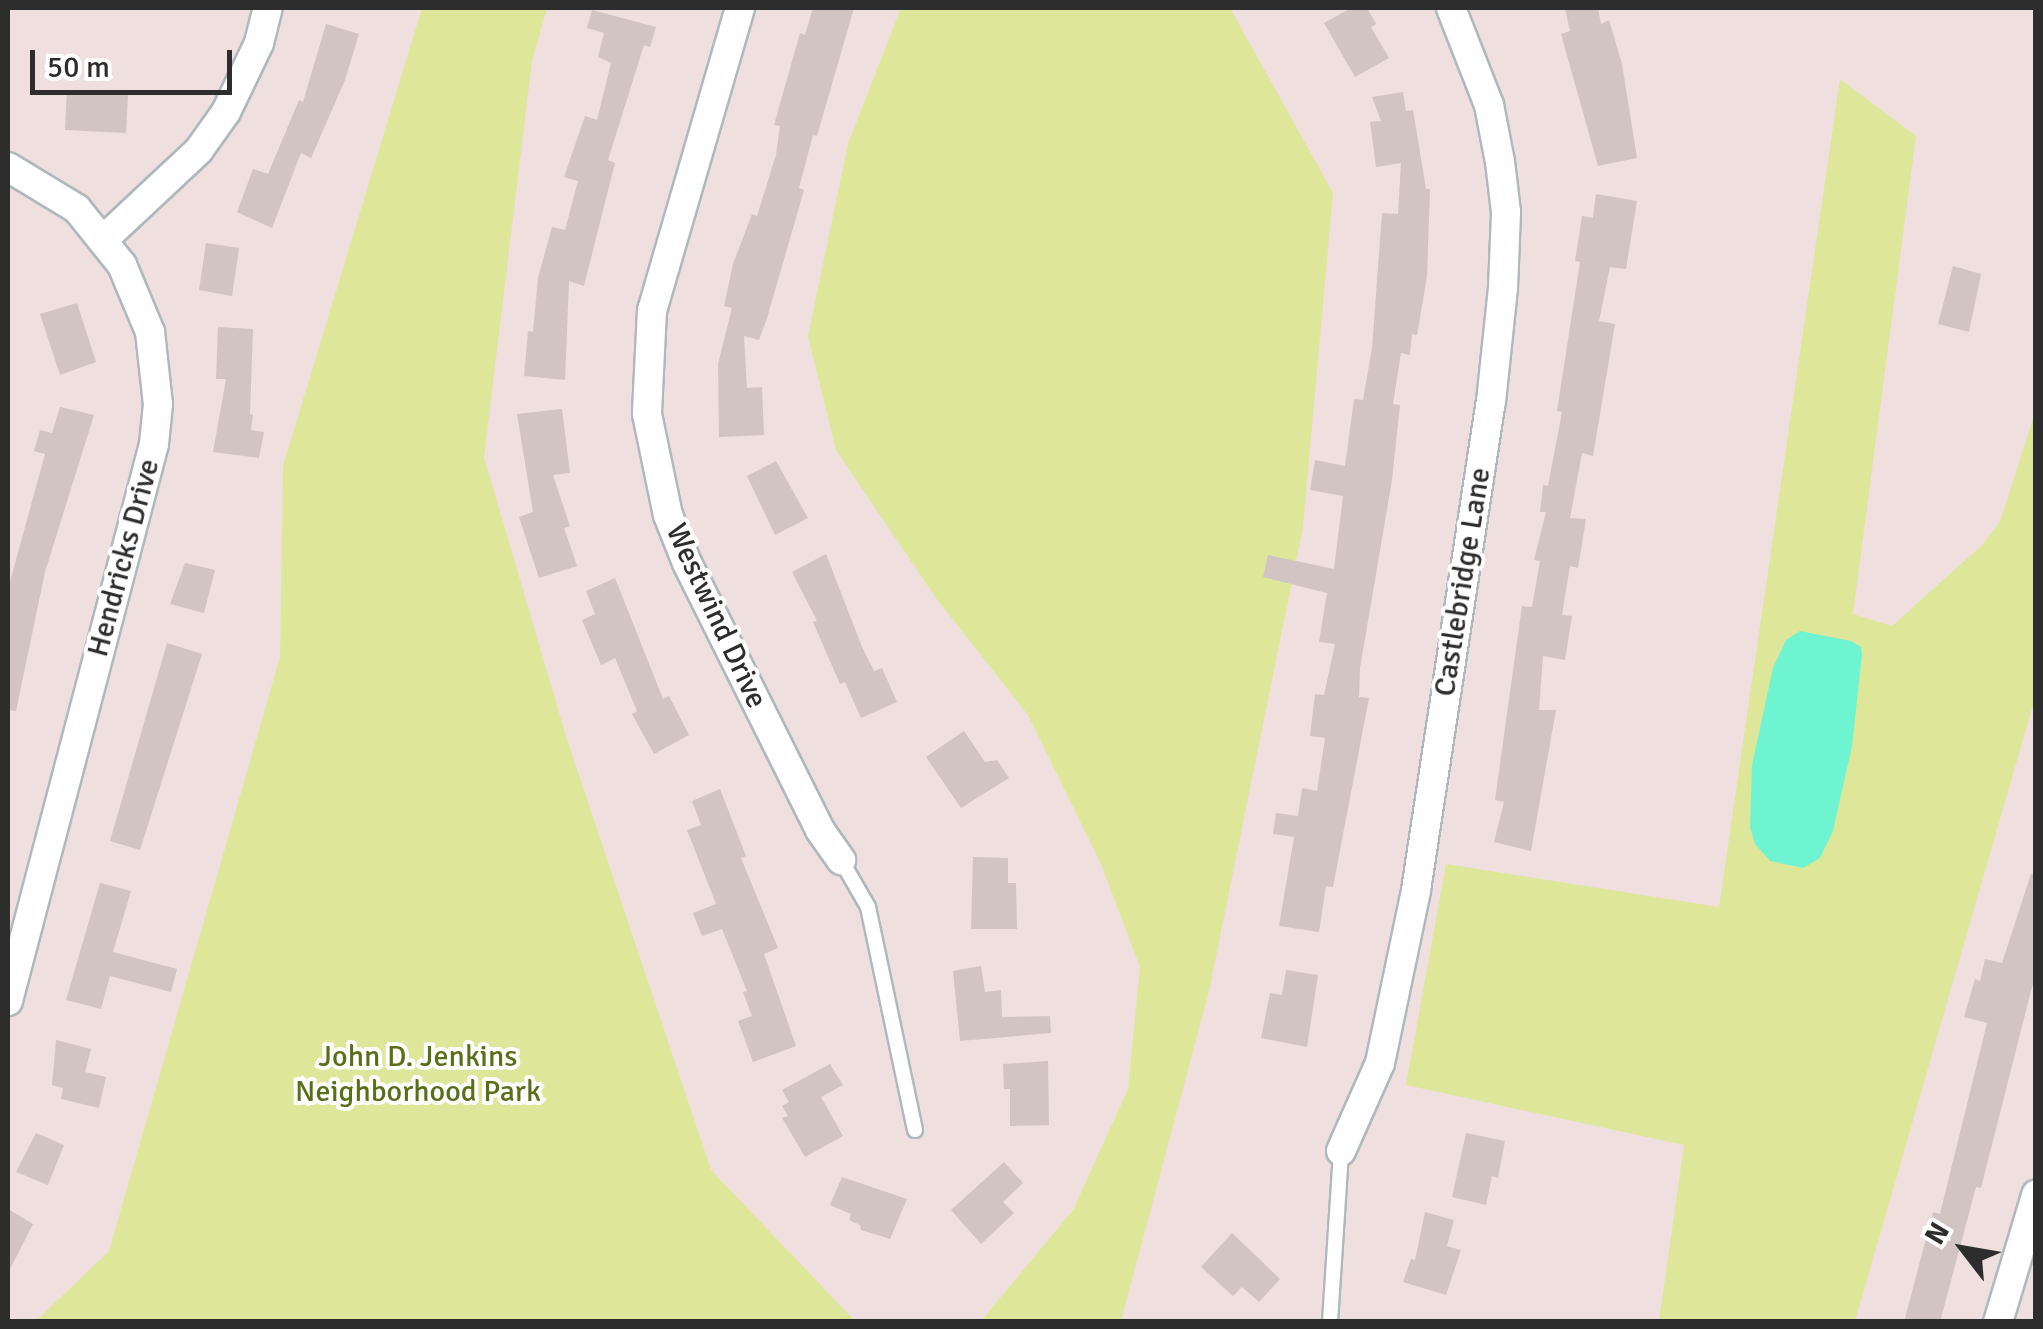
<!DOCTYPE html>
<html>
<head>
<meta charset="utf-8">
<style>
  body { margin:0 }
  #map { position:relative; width:2043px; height:1329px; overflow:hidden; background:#efdfdf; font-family:Signika,sans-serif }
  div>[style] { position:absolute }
  .green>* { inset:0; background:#dee799 }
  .water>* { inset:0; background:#6ef4d0 }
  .building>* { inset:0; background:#d1c4c3 }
  .roads { filter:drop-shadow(2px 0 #afb9bd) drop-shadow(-2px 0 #afb9bd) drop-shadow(0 2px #afb9bd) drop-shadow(0 -2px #afb9bd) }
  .lane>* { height:14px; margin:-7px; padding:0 7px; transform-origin:7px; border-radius:7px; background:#fff }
  .street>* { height:28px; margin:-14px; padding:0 14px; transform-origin:14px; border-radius:14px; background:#fff }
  span { translate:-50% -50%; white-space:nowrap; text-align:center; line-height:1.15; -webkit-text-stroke:8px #fff; paint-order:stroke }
  .street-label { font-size:30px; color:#2d2d2d }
  .park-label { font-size:30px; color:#596f17 }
  .frame { position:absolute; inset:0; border:10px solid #2d2d2d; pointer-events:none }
  .north { position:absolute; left:1913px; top:1199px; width:100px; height:100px; -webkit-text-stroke:8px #fff; paint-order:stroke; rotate:301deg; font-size:28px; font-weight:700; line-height:40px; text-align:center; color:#2d2d2d }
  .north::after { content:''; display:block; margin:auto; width:35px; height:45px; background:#2d2d2d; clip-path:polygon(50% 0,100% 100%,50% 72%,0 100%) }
  .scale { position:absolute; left:30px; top:50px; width:202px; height:45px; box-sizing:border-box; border:5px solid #2d2d2d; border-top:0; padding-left:12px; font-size:30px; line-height:35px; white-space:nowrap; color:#2d2d2d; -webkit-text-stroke:8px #fff; paint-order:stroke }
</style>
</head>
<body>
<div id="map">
  <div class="green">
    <div style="clip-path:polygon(422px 8px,547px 8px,532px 61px,484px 457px,566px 736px,711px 1170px,855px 1321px,36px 1321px,109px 1251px,280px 657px,283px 466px)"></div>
    <div style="clip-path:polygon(901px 8px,1230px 8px,1333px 193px,1303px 527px,1209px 991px,1121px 1321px,981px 1321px,1073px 1210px,1128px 1089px,1140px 967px,1101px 864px,1028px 715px,936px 598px,836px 450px,808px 336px,848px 144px)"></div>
    <div style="clip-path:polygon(1840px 79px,1916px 136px,1853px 614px,1892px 626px,1982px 545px,2000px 522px,2036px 409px,2035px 698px,1855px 1321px,1659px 1321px,1684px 1145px,1406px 1085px,1446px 864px,1719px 907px)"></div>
  </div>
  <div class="water">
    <div style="clip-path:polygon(1800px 631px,1851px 641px,1861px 647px,1862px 654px,1852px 746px,1833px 831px,1820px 858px,1803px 868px,1770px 861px,1755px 844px,1750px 827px,1752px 765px,1773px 668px,1786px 640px)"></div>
  </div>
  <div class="building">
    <div style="clip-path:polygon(813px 8px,854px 8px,817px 136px,813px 135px,799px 188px,804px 190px,767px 318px,759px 340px,744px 336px,747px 388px,762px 387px,764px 435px,719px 437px,718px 364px,732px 308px,724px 306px,733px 264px,752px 214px,757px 216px,776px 155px,780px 126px,774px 125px,800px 33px,805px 35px)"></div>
    <div style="clip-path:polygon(1351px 8px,1367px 8px,1376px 24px,1371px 27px,1389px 58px,1355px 77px,1324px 23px)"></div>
    <div style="clip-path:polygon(1565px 8px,1598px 8px,1601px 24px,1609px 20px,1622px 64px,1637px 158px,1598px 166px,1561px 34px,1570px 31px)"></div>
    <div style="clip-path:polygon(592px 10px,656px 27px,650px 47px,644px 45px,608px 160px,615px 163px,584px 286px,569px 281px,565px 380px,524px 376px,528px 331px,533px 332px,538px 278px,552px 227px,565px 230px,578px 181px,564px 177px,585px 116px,597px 120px,611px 63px,598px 57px,604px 33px,587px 28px)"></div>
    <div style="clip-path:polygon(326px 24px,359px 34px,345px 80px,311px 158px,301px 153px,272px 228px,237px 212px,253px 169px,268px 174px,299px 100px,303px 102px)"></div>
    <div style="clip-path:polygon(67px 92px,128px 95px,126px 133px,65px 130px)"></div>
    <div style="clip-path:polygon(1403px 92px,1406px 111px,1413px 110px,1426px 189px,1430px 189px,1427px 276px,1417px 335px,1412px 334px,1410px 355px,1401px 353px,1393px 404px,1400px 405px,1392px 480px,1360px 668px,1359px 697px,1369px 698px,1333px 887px,1326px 886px,1319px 932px,1279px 926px,1294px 837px,1273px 834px,1276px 813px,1298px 816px,1302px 788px,1317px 791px,1325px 738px,1310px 736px,1315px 694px,1324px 695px,1335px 644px,1319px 642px,1327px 593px,1263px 577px,1268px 555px,1334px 569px,1343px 496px,1310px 490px,1315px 460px,1345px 466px,1354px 399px,1363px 400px,1372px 348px,1382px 213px,1398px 214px,1401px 163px,1376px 167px,1370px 122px,1381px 121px,1372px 97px)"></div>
    <div style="clip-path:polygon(1596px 194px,1637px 201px,1626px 269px,1610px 267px,1599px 321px,1615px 324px,1593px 456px,1582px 453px,1570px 518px,1586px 519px,1578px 568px,1570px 566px,1562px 615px,1572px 616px,1565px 660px,1543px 656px,1539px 710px,1556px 710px,1531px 851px,1494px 842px,1504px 802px,1495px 800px,1522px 606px,1532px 607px,1540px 561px,1534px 560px,1546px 512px,1540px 512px,1543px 485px,1548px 486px,1562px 412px,1557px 411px,1580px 262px,1575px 261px,1582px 216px,1593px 218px)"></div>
    <div style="clip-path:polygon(206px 243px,239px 248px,232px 296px,199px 290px)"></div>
    <div style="clip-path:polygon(1953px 266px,1981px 274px,1969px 332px,1938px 324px)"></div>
    <div style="clip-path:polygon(77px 303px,96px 362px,60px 375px,40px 314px)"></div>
    <div style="clip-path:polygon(218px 327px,253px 329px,250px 414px,253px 415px,251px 430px,264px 432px,259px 458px,213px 452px,226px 379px,216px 379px)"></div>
    <div style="clip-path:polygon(60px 407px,94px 415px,45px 572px,16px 711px,8px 710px,8px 589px,45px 454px,34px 451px,40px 430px,52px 433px)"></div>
    <div style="clip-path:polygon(562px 409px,570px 473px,553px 475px,570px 526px,564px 528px,577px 566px,539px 578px,519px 517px,533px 512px,517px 414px)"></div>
    <div style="clip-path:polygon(776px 461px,808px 518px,775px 535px,747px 476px)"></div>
    <div style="clip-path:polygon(826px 554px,862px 647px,874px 671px,882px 668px,897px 702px,861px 718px,845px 682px,840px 684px,813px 622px,817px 621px,792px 572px)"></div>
    <div style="clip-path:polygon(185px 563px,215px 570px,204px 613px,170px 604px)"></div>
    <div style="clip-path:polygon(615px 578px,663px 699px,669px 696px,689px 735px,654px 754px,632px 714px,637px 711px,615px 658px,601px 665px,582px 620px,595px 614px,586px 591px)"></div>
    <div style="clip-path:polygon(167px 643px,202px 654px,140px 850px,110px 841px)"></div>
    <div style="clip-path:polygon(964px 731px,985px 762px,997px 760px,1009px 778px,961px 808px,926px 757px)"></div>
    <div style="clip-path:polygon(720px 789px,746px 856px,741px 858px,778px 948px,764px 954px,796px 1046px,753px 1062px,738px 1021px,752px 1016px,743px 992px,747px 991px,722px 929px,702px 936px,693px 913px,716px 904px,687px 830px,701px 825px,692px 801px)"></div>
    <div style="clip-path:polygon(973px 857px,1008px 858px,1008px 883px,1016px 883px,1017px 929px,971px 929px)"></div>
    <div style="clip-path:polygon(2031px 874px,2036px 875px,2036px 971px,1981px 1188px,1976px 1187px,1940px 1322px,1904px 1322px,1933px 1212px,1940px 1214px,1987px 1023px,1964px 1017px,1975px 979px,1980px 981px,1985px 959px,2002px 963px)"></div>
    <div style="clip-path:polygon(100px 883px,131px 891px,113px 952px,177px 969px,171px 992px,110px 976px,101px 1009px,66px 1000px)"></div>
    <div style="clip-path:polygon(981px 966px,985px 992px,1001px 990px,1002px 1017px,1050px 1016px,1051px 1033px,960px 1041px,953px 971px)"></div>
    <div style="clip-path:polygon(1286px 970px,1318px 975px,1307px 1047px,1261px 1038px,1270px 993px,1282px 995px)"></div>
    <div style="clip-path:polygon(56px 1040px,91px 1049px,85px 1072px,106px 1077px,99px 1108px,61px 1099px,63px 1088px,52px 1085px)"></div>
    <div style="clip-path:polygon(1048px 1061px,1049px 1125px,1010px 1126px,1010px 1089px,1004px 1089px,1003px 1064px)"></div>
    <div style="clip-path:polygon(830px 1064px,843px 1085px,821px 1097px,843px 1136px,805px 1157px,782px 1118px,788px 1116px,782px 1106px,789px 1102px,782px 1090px)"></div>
    <div style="clip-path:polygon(36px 1133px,64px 1145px,48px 1185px,16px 1172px)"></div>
    <div style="clip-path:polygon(1466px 1133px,1505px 1141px,1498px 1178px,1492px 1176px,1486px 1205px,1452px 1197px)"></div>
    <div style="clip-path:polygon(1004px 1162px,1023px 1183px,1003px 1202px,1014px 1213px,981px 1244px,951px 1210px)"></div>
    <div style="clip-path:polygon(842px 1177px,907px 1199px,890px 1239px,861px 1230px,860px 1225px,849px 1220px,851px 1214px,830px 1205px)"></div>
    <div style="clip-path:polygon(8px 1209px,33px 1224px,8px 1273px)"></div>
    <div style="clip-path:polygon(1425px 1212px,1454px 1220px,1447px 1246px,1461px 1250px,1446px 1295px,1403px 1282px,1411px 1259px,1415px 1260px)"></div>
    <div style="clip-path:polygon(1232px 1233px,1280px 1279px,1259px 1302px,1242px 1287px,1233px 1296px,1201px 1267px)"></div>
  </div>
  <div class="roads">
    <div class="lane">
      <div style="left:841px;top:860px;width:54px;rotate:60.1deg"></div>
      <div style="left:868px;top:907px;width:228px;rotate:78.1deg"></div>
      <div style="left:1330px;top:1322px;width:171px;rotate:-86.3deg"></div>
    </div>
    <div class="street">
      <div style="left:740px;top:8px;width:315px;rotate:106.2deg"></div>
      <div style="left:652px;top:310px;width:104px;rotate:92.8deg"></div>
      <div style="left:647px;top:414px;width:103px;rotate:78.3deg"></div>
      <div style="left:668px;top:515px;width:52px;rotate:68.4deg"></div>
      <div style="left:687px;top:563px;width:298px;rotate:63.5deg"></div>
      <div style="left:820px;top:830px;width:37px;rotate:55deg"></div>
      <div style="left:8px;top:167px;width:81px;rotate:31.3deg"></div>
      <div style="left:77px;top:209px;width:72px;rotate:51.2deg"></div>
      <div style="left:122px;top:265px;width:73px;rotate:67.3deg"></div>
      <div style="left:150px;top:332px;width:72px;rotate:83.7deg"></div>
      <div style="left:158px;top:404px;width:40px;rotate:95.7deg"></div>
      <div style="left:154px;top:444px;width:576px;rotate:104.69deg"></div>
      <div style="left:104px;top:239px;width:130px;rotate:-43.1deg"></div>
      <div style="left:199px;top:150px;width:47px;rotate:-54.6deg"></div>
      <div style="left:226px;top:112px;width:76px;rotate:-64.4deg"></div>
      <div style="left:259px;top:43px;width:36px;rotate:-76deg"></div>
      <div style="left:1341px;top:1151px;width:96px;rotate:-66.1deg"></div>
      <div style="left:1380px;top:1063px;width:177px;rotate:-78.2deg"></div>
      <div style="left:1416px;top:890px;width:494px;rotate:-81.3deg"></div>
      <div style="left:1491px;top:402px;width:115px;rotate:-84deg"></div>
      <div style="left:1503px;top:288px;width:76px;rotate:-87.7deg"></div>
      <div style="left:1506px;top:212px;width:50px;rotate:-96.8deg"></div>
      <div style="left:1500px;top:162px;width:58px;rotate:-100.9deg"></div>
      <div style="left:1489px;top:105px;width:104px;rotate:-111.4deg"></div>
      <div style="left:1998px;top:1322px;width:133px;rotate:-73.3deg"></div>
    </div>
  </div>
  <div class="street-label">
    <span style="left:124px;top:558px;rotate:-75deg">Hendricks Drive</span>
    <span style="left:1463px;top:582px;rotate:-81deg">Castlebridge Lane</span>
    <span style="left:716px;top:616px;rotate:65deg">Westwind Drive</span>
  </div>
  <div class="park-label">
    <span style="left:418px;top:1074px">John D. Jenkins<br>Neighborhood Park</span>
  </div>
  <div class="frame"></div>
  <div class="north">N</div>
  <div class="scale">50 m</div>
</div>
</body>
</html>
